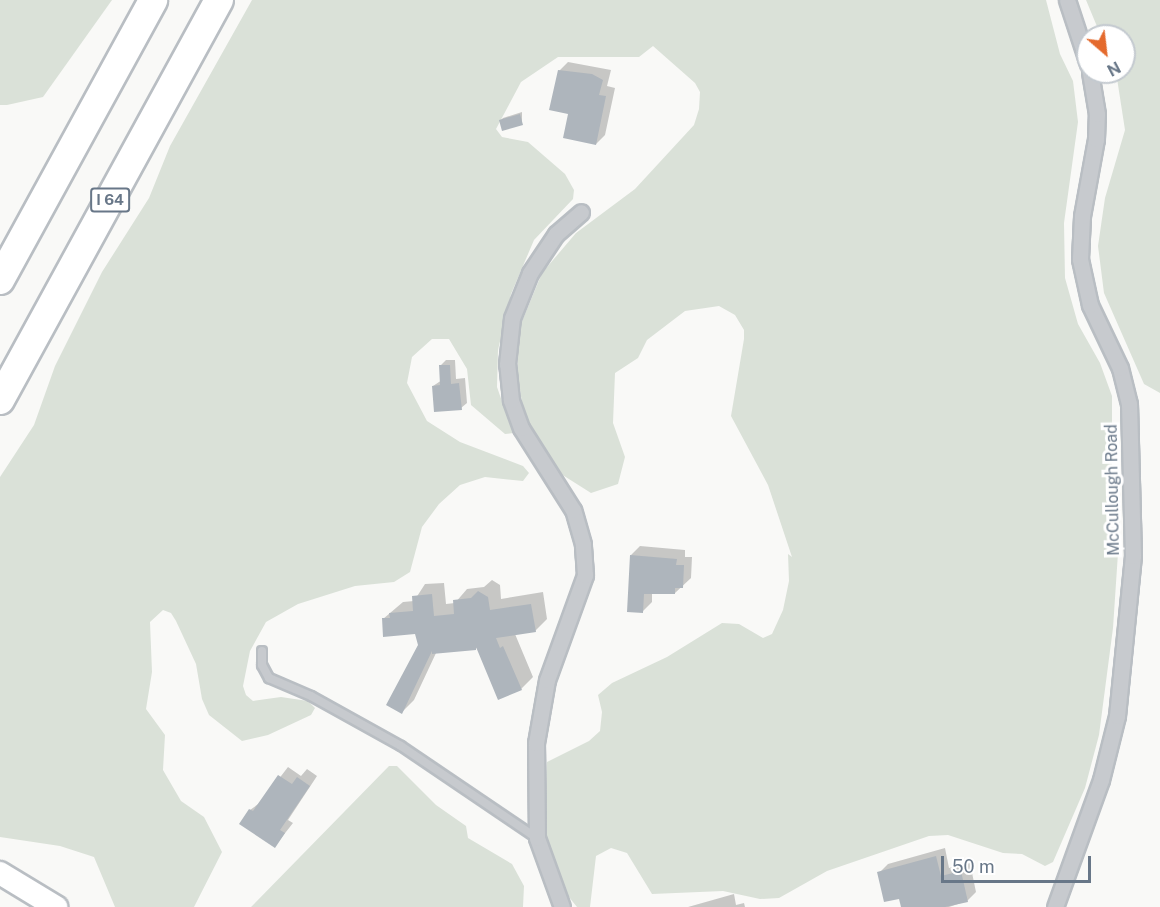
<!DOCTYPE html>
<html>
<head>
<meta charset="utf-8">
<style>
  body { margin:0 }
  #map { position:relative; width:1160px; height:907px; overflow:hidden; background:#f9f9f7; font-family:"Public Sans",sans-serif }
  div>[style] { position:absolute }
  .green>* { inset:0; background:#dae1d8 }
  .shadow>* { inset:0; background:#0003 }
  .building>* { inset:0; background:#aeb5bc }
  .roads { filter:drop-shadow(2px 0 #b9bec3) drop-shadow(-2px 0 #b9bec3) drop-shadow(0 2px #b9bec3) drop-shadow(0 -2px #b9bec3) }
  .lane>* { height:8px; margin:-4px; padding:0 4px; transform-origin:4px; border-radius:4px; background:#c7cace }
  .street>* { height:15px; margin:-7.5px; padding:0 7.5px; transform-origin:7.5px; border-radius:7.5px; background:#c7cace }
  .secondary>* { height:22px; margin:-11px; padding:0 11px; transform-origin:11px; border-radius:11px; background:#fff }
  .highway>* { height:28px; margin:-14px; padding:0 14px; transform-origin:14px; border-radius:14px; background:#fff }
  span { translate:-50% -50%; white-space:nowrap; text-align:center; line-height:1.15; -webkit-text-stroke:6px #fff; paint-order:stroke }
  .shield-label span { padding:2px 4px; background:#fff; border:2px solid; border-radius:4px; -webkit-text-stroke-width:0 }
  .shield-label { font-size:15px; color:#687788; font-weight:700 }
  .street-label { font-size:16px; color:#687788 }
  .north { position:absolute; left:1076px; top:24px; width:60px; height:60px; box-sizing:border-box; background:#fff; border:2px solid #c3c9cf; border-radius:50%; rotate:152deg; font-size:16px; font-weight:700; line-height:24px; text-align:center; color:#687788 }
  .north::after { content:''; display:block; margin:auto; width:21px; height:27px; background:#e46a2d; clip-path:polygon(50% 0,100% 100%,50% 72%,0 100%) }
  .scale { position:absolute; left:941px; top:856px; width:150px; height:27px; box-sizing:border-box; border:3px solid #687788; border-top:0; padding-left:8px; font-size:18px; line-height:21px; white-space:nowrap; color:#687788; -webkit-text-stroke:4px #fff; paint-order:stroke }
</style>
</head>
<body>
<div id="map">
  <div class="green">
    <div style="clip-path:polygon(0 0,112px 0,43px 97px,7px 105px,0 105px)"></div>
    <div style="clip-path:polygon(252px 0,1046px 0,1060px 54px,1073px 81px,1078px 122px,1064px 223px,1065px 278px,1078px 324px,1100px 363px,1112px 396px,1112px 481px,1121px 508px,1113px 628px,1099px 735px,1085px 788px,1053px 862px,1045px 866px,1022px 854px,1003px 853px,948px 835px,929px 836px,827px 871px,779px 898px,760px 899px,723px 891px,652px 894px,627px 853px,611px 848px,596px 856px,590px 907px,577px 907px,561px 887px,551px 862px,545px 827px,547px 762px,589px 741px,600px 731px,602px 712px,598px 695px,612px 683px,667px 657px,722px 623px,739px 624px,763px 638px,772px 634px,783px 610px,789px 581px,788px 554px,792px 557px,768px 485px,731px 416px,744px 339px,744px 330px,735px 315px,719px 306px,685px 311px,647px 340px,638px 358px,615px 373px,613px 423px,625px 457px,618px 484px,591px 493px,561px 474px,545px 452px,523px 410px,518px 376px,518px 331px,542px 273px,576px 233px,635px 189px,694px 125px,699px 109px,700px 92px,695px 83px,653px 46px,639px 57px,558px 57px,521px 82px,496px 129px,502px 137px,528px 142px,565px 174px,574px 190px,573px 199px,534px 240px,511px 294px,498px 350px,497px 387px,513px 433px,505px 434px,471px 405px,467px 369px,449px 339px,432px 339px,412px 357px,407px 383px,427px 421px,460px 442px,523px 466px,529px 473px,523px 481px,485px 477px,460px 485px,439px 504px,422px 527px,410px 572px,394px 582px,355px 586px,298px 604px,266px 622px,250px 651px,243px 686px,246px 695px,253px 701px,281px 697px,308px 701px,315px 708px,311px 715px,268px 735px,242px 741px,209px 715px,202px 699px,196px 664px,176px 621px,171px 613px,163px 610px,150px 622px,152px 672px,146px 709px,165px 735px,163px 770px,181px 801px,204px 817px,222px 852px,194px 907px,115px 907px,94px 857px,60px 846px,0 837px,0 477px,34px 425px,55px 366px,102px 272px,149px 198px,170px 146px)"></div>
    <div style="clip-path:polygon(1086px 0,1160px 0,1160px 393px,1144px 384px,1104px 293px,1098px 246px,1105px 198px,1125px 130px,1116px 72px,1124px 72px,1124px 36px,1101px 36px)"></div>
    <div style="clip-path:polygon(389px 766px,397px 766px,436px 805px,466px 826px,468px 838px,512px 864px,524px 886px,523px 907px,251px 907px)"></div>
  </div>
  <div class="shadow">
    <div style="clip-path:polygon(568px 62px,611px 70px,607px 86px,615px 88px,605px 135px,596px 144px,570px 113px,559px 71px)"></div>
    <div style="clip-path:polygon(522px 112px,522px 124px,501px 120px,503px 118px)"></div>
    <div style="clip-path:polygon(446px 360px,455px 360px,456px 379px,465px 378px,467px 403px,461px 408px,433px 386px,442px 380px,440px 366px)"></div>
    <div style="clip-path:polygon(640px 546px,685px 550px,685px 557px,692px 557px,691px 578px,675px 593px,652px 593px,652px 602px,643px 611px,631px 555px)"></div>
    <div style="clip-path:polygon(492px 580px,500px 585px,501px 599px,543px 592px,547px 619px,535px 631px,515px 634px,533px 677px,521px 689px,478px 648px,436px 653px,414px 700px,402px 712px,419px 645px,417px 633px,383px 619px,403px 602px,414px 601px,425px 584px,444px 583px,446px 604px,455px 603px,467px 589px,484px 587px)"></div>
    <div style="clip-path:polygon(288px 767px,301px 776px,307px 769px,317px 776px,288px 820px,293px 823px,275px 846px,250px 810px,261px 802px)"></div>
    <div style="clip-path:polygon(945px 848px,949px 868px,970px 863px,976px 892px,967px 901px,949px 907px,902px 907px,900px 897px,879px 873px,888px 864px)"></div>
    <div style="clip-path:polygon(734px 894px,736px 905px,744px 903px,745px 907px,688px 907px)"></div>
  </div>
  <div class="building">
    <div style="clip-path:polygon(558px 70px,592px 74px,603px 80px,599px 95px,606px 96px,596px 145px,563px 138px,568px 114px,549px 110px)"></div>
    <div style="clip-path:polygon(520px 114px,523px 125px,502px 131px,499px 120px)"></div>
    <div style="clip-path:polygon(439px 365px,450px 365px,451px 384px,459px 383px,462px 410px,434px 412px,432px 386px,440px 385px)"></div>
    <div style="clip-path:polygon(630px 555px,677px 559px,676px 565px,684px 565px,683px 588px,675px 588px,675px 594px,644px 594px,643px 613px,627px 612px)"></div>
    <div style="clip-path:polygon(478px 591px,488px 597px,490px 610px,531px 604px,536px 632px,496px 638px,500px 648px,503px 646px,522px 690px,498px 700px,476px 647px,476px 650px,432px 654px,432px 651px,402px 714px,386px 705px,418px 645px,415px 634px,383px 637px,382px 618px,390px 618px,389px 613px,413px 611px,412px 596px,432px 594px,434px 616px,454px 614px,453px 600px,471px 598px)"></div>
    <div style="clip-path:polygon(278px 775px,292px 784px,297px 777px,310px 786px,280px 830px,285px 833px,275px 848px,239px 824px,249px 809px,253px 811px)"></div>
    <div style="clip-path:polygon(936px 856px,941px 876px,961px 871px,968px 902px,945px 907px,901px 907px,899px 899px,884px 902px,877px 872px)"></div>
  </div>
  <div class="roads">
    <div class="lane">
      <div style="left:262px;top:651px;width:14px;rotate:90deg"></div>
      <div style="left:262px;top:665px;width:15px;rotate:62deg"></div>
      <div style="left:269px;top:678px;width:46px;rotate:23.2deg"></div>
      <div style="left:311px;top:696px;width:103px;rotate:29.1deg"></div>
      <div style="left:401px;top:746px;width:164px;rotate:34.1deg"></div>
    </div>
    <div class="street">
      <div style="left:1067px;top:0;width:67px;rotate:71.8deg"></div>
      <div style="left:562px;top:907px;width:73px;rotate:-109.9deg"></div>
      <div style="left:537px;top:838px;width:95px;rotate:-90.6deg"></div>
      <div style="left:536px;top:743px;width:64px;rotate:-80.1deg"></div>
      <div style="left:547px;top:680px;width:112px;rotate:-70.1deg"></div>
      <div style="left:585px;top:575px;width:31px;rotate:-94deg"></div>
      <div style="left:583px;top:544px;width:35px;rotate:-106deg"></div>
      <div style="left:573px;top:510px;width:97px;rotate:-122.4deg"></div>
      <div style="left:521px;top:428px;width:30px;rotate:-110deg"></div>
      <div style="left:511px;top:400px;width:36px;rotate:-96deg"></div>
      <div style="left:507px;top:364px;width:46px;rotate:-83.8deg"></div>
      <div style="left:512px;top:318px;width:48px;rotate:-68.2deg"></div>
      <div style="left:530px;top:273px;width:47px;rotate:-56.3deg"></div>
      <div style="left:556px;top:234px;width:33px;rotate:-41deg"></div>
      <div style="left:1055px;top:907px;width:135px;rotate:-70.1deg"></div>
      <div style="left:1101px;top:780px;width:66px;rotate:-76deg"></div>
      <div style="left:1117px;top:716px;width:161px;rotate:-84.3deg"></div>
      <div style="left:1133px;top:556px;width:152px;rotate:-91.5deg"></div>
      <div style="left:1129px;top:404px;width:37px;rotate:-104deg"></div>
      <div style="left:1120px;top:368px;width:70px;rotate:-115.5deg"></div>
      <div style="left:1090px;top:305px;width:47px;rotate:-102.3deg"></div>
      <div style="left:1080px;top:259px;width:43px;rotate:-87.3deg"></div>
      <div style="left:1082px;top:216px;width:78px;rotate:-79.7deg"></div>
      <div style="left:1096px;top:139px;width:25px;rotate:-88deg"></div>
      <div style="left:1097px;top:114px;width:43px;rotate:-99.5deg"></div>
    </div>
    <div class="secondary">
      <div style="left:0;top:873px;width:66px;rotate:31.3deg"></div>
    </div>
    <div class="highway">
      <div style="left:0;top:280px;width:319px;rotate:-61.3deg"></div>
      <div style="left:0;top:400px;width:456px;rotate:-61.3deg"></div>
    </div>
  </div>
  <div class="shield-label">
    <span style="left:110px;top:200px">I 64</span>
  </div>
  <div class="street-label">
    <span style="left:1113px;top:490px;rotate:-91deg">McCullough Road</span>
  </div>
  <div class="north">N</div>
  <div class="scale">50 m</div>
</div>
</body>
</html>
